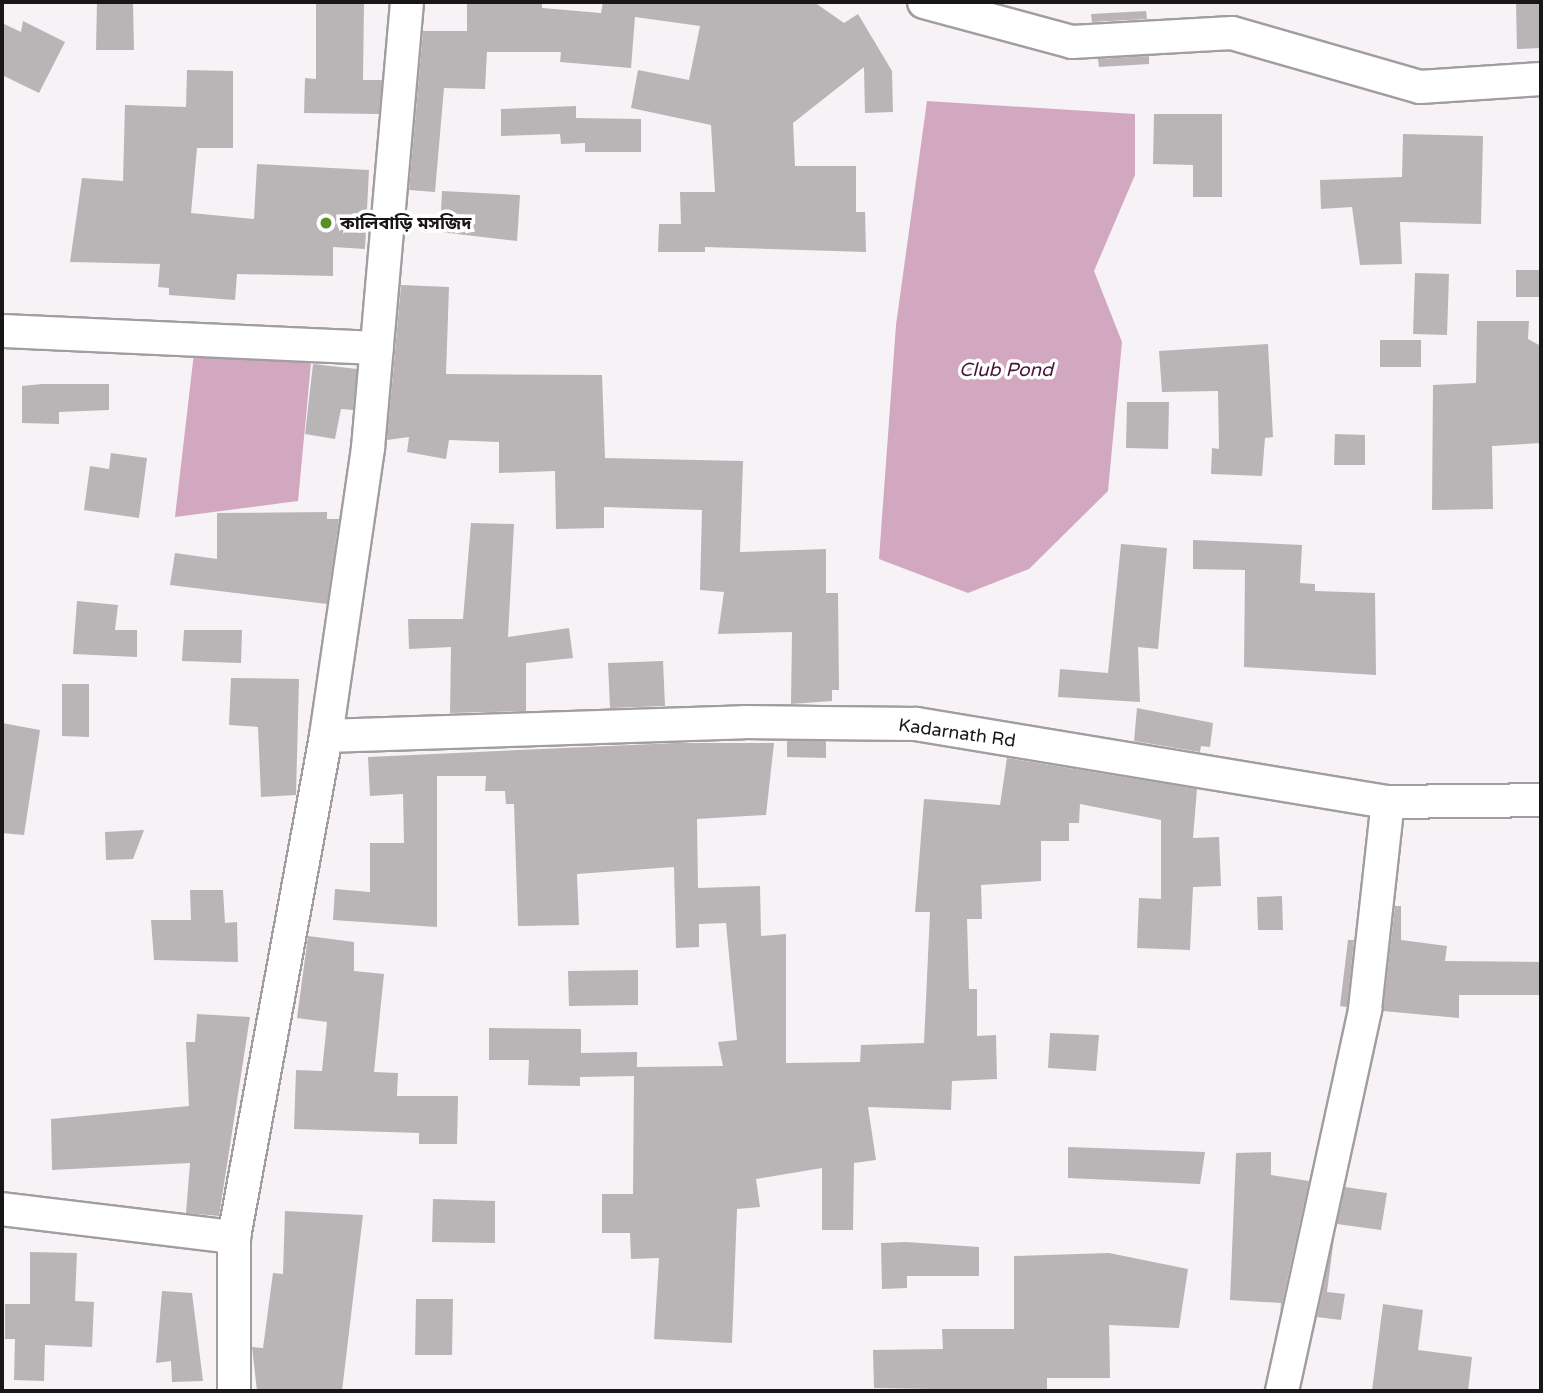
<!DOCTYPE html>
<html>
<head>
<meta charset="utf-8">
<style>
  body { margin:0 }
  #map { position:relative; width:1543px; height:1393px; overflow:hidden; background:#f7f2f5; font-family:"Varela Round","Noto Sans Bengali",sans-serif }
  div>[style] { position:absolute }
  .water>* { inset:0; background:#d2a8c0 }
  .building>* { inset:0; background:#b9b5b7 }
  .roads { filter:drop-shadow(2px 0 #a29ea0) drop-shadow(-2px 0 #a29ea0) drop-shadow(0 2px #a29ea0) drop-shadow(0 -2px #a29ea0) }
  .street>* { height:32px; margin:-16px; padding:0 16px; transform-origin:16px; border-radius:16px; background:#fff }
  .dots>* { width:19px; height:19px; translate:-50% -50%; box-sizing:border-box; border:4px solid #fff; border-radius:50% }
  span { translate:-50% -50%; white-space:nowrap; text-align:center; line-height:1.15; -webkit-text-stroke:7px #fff; paint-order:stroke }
  .poi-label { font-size:18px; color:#181617; font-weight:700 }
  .left { translate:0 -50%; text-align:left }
  .street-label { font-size:18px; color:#181617 }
  .water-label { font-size:19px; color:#471537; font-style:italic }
  .frame { position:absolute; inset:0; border:4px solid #181617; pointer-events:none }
</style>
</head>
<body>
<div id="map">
  <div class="water">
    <div style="clip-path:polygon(927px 101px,1135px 114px,1135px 175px,1094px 271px,1122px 342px,1108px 491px,1029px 569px,968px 593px,879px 559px,896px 325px)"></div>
    <div style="clip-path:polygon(194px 353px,311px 363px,298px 501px,175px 517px)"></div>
  </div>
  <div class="building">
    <div style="clip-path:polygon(97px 2px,133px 2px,134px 50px,96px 50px)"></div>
    <div style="clip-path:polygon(467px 2px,542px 2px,542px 8px,601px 13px,603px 2px,814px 2px,844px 23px,858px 14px,892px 71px,893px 112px,865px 113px,864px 67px,793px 123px,795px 166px,856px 166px,856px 212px,865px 212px,866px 252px,705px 247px,705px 252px,658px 252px,659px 224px,681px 224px,680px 192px,715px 192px,711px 125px,631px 108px,638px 70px,689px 80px,700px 26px,635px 17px,631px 68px,560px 62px,561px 52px,487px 52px,485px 89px,444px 88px,435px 192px,409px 190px,423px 31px,467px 31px)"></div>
    <div style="clip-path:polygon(1516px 2px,1541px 2px,1541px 48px,1517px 49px)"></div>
    <div style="clip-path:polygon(316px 3px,364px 3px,363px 80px,382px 80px,379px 114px,304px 113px,305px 78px,316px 79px)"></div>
    <div style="clip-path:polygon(1146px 11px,1147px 19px,1092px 22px,1091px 14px)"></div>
    <div style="clip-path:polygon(23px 21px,65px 42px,39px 93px,2px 75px,2px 23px,21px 32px)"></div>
    <div style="clip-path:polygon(1149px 56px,1149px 64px,1099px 67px,1098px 59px)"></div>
    <div style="clip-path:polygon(187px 70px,233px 71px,233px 148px,197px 148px,191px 213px,254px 219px,257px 164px,369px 170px,365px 249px,333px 247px,333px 276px,237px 274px,235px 300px,169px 295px,169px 288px,158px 287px,160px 264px,70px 262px,82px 178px,123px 181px,125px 105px,186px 107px)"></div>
    <div style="clip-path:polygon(576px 106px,576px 118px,641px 119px,641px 152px,585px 152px,585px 143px,561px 144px,560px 134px,501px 136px,501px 109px)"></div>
    <div style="clip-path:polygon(1154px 114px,1222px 114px,1222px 197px,1193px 197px,1193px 165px,1153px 164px)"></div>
    <div style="clip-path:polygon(1403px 134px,1483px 136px,1481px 224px,1400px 222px,1402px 264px,1360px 265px,1352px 207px,1321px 209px,1320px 180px,1402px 177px)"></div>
    <div style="clip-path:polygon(442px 191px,520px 195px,517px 241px,440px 232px)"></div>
    <div style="clip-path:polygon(1516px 270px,1540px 270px,1540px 297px,1516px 297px)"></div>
    <div style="clip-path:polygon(1415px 273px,1449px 274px,1447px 335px,1413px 334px)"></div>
    <div style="clip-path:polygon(401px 285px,449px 287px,446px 374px,602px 375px,605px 458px,743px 461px,740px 552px,826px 549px,826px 593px,838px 593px,839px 690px,832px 690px,832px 701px,791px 704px,792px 632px,718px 634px,724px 592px,700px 590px,702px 510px,604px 507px,604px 528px,556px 529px,555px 471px,499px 473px,499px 442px,449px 440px,446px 459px,407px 452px,409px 437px,387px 440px)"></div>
    <div style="clip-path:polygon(1477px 321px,1529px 321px,1528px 339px,1541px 346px,1541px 443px,1492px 446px,1493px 509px,1432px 510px,1433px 385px,1476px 383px)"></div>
    <div style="clip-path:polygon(1380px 340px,1421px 340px,1421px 367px,1380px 367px)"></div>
    <div style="clip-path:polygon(1268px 344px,1273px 437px,1265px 438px,1262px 476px,1211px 474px,1212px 448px,1219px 449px,1218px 391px,1162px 392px,1159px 351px)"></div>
    <div style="clip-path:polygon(313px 364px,357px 369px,353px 410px,341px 409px,335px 439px,305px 434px)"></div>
    <div style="clip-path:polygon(42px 384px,109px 384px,109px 410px,59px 412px,59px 424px,22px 423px,22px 386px)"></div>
    <div style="clip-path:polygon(1127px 402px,1169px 402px,1168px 449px,1126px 448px)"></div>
    <div style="clip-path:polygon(1335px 434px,1365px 435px,1365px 465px,1334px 465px)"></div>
    <div style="clip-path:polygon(111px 453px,147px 458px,139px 518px,84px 510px,90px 466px,109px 469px)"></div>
    <div style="clip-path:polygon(327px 512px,327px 519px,339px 519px,327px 604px,170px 585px,175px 553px,217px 559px,217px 513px)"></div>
    <div style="clip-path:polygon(471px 523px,514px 524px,508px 637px,569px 628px,573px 658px,526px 663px,526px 711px,450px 713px,451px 647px,409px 649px,408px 619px,463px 619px)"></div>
    <div style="clip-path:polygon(1193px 540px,1302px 545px,1300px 583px,1315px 584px,1315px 591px,1375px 593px,1376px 675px,1244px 667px,1245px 570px,1193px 569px)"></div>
    <div style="clip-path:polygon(1121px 544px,1167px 548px,1158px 649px,1138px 647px,1140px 702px,1058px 697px,1060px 669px,1108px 673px)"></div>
    <div style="clip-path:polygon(77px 601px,118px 605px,115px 630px,137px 630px,137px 657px,73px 654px)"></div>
    <div style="clip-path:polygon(184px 630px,242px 630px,241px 663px,182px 661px)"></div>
    <div style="clip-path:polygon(663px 661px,665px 706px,610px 708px,608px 663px)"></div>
    <div style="clip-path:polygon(231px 678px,299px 679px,296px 795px,261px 797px,258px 727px,229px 725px)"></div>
    <div style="clip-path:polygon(62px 684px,89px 684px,89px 737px,62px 736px)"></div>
    <div style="clip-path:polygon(1137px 708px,1213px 723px,1210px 747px,1201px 746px,1200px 752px,1134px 741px)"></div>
    <div style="clip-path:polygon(2px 723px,40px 730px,24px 835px,2px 833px)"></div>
    <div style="clip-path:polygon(787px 741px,826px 741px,826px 758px,787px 757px)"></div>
    <div style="clip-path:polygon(675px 743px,774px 743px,766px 815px,697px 819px,698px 888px,760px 886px,761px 936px,786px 934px,786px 1063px,860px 1062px,861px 1045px,924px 1043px,930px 912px,915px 912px,924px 799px,1000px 805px,1007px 758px,1197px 789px,1193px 838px,1219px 837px,1221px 886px,1193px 887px,1190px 950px,1137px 948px,1139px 898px,1161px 899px,1161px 820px,1080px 804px,1079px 823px,1069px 823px,1069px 841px,1041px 841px,1041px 881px,981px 885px,982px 919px,967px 919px,969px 989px,977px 989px,977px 1036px,996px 1035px,997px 1079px,952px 1081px,951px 1110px,868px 1107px,876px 1160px,854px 1163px,853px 1230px,822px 1230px,822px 1168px,756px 1179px,760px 1207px,737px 1209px,732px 1343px,654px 1339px,659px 1258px,631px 1259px,630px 1233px,602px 1233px,602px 1194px,633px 1194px,634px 1076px,580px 1077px,580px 1086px,528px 1085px,529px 1060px,489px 1060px,489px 1028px,581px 1029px,581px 1053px,637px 1052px,637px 1067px,723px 1066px,718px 1042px,737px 1040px,726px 923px,699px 924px,699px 947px,676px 948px,674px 867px,577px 874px,579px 925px,518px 926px,514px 804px,506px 804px,505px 791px,485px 791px,486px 776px,437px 776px,437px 927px,333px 920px,335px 889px,370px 892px,370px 843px,404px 843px,403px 794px,370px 796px,368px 757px)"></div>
    <div style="clip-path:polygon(144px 830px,133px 859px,106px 860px,105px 832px)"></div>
    <div style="clip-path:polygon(190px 890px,223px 890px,225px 923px,237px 922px,238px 962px,154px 960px,151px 920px,191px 920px)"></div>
    <div style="clip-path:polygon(1282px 896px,1283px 930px,1258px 930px,1257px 897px)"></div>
    <div style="clip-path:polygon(1395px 906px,1401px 906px,1401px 940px,1447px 946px,1445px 961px,1541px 962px,1541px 995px,1459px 995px,1459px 1018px,1383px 1011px)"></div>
    <div style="clip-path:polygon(308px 936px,354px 942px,354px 971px,384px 974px,374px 1072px,398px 1073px,397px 1096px,458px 1096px,457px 1144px,419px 1144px,419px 1133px,294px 1129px,296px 1070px,322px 1071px,327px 1022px,297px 1018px)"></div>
    <div style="clip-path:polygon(1348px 940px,1354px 940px,1347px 1007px,1340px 1006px)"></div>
    <div style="clip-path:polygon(638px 970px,638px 1005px,569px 1006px,568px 971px)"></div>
    <div style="clip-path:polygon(197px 1014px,250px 1017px,219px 1216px,186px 1213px,190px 1163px,52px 1170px,51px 1119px,189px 1106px,186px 1042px,195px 1042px)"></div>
    <div style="clip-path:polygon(1050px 1033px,1099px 1035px,1096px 1071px,1048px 1068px)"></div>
    <div style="clip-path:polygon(1068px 1147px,1205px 1152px,1200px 1184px,1068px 1178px)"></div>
    <div style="clip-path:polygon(1271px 1152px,1271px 1175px,1309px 1181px,1280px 1313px,1281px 1303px,1230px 1300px,1236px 1153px)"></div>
    <div style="clip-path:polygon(1345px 1187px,1387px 1193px,1381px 1230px,1337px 1224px)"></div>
    <div style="clip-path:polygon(433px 1199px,495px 1201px,495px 1243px,432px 1242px)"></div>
    <div style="clip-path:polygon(285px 1211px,363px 1215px,342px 1391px,257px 1391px,252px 1347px,263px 1348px,273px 1273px,283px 1274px)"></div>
    <div style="clip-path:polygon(1334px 1238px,1327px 1292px,1345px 1294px,1341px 1320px,1317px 1317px)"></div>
    <div style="clip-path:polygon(906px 1242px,979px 1247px,979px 1276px,907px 1276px,907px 1288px,882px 1289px,881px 1243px)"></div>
    <div style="clip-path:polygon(30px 1252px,77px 1253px,75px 1301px,94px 1302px,92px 1347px,45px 1345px,44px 1381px,14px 1380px,15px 1339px,5px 1339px,5px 1304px,30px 1304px)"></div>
    <div style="clip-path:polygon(1109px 1253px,1188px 1269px,1179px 1328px,1109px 1325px,1110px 1378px,1047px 1378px,1047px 1391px,874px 1388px,873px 1350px,943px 1349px,942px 1329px,1014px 1329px,1014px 1256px)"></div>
    <div style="clip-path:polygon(162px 1291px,192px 1293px,203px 1381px,172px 1382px,171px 1361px,156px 1363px)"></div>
    <div style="clip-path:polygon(416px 1299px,453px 1299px,452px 1355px,415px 1355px)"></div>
    <div style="clip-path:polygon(1383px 1304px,1423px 1310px,1418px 1350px,1472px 1357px,1468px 1391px,1372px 1391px)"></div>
  </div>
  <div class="roads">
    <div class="street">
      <div style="left:924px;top:2px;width:153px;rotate:15.1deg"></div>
      <div style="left:1072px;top:42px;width:160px;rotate:-3.2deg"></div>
      <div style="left:1232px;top:33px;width:196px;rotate:16deg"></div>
      <div style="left:1420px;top:87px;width:121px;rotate:-3.8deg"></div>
      <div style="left:2px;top:331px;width:375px;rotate:2.6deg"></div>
      <div style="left:326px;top:736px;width:418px;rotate:-1.9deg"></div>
      <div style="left:744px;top:722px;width:172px;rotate:0.7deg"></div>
      <div style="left:916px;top:724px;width:478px;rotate:9.4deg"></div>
      <div style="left:1388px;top:802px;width:153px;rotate:-0.7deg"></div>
      <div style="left:2px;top:1209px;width:234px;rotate:6.9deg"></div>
      <div style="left:234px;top:1391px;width:154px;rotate:-90deg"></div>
      <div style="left:234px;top:1237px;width:509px;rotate:-79.59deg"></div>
      <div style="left:326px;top:736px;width:291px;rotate:-81.7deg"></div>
      <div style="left:368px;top:448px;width:448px;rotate:-85deg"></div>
      <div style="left:1282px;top:1391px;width:391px;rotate:-77.7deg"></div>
      <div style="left:1365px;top:1009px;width:208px;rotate:-83.7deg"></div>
    </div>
  </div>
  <div class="dots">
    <div style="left:326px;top:223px;background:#5a8f28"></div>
  </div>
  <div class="poi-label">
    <span class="left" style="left:340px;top:223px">কালিবাড়ি মসজিদ</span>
  </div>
  <div class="street-label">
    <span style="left:957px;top:733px;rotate:8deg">Kadarnath Rd</span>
  </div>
  <div class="water-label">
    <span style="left:1006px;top:371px">Club Pond</span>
  </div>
  <div class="frame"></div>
</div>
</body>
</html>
